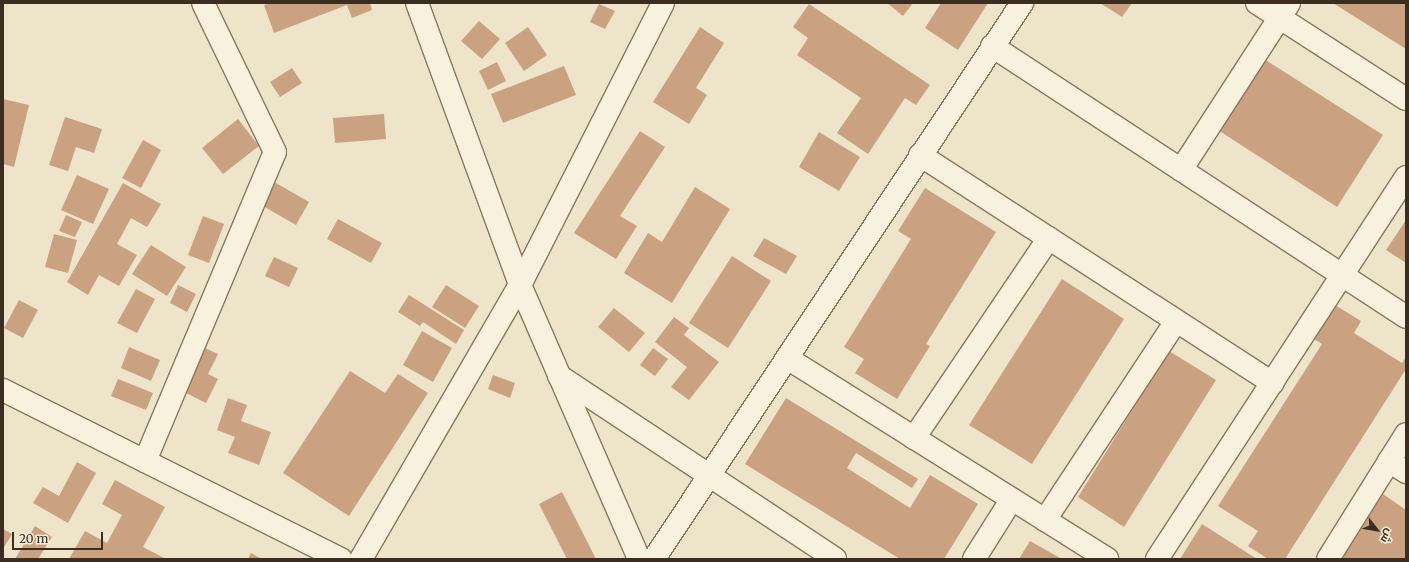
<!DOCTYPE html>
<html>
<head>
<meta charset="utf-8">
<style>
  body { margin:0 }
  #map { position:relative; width:1409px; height:562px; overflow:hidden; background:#ede4c9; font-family:Merriweather,Cairo,serif }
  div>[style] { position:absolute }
  .building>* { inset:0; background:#caa281 }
  .roads { filter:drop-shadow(1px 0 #8a775e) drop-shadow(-1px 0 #8a775e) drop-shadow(0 1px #8a775e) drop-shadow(0 -1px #8a775e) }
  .street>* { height:22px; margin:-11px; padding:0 11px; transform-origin:11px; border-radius:11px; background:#f8f1dd }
  .secondary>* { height:22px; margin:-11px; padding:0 11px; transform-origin:11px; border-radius:11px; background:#f8f1dd }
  span { translate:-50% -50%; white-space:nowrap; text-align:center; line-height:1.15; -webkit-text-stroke:3px #f5eed9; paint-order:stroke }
  .frame { position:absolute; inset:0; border:4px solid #3b2e21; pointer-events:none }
  .north { position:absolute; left:1357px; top:510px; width:40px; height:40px; -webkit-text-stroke:3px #f5eed9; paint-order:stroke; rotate:121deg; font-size:11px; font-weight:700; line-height:16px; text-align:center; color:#3b2e21 }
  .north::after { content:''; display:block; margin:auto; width:14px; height:18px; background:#3b2e21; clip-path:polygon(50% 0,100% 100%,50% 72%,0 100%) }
  .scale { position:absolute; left:12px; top:532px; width:91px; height:18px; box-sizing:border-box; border:2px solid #3b2e21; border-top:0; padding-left:5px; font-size:12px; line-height:14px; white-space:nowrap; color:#3b2e21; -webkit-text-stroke:3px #f5eed9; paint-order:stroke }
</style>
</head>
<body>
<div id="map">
  <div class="building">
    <div style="clip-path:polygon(270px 3px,370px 3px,372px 10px,352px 18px,347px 5px,274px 33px,264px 5px)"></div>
    <div style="clip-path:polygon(887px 3px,913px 3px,903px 16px)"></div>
    <div style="clip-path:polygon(941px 3px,988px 3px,958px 50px,925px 28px)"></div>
    <div style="clip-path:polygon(1100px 3px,1132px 3px,1122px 17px)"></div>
    <div style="clip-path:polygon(1333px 3px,1406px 3px,1406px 49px)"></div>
    <div style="clip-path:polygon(599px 4px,615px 11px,605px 29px,590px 22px)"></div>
    <div style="clip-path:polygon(809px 4px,930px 85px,916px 105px,905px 98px,868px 154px,837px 133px,861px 98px,797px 55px,808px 38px,793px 27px)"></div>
    <div style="clip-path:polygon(479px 21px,500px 39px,482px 59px,461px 41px)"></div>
    <div style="clip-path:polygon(528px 27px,547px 55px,524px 71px,505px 43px)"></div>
    <div style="clip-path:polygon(700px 27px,724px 43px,696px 88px,707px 95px,689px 124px,653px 102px)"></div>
    <div style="clip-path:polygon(1264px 59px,1383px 135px,1337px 207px,1218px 130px)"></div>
    <div style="clip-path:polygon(497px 62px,506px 81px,488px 90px,479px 71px)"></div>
    <div style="clip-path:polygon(564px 66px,576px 95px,503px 123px,491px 94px)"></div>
    <div style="clip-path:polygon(292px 68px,302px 83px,280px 97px,270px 82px)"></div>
    <div style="clip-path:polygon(3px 99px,29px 105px,14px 167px,3px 164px)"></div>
    <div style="clip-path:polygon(384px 114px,386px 139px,335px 143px,333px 118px)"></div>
    <div style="clip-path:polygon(65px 117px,102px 129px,94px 153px,76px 147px,68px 171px,49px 165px)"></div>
    <div style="clip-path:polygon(238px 119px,259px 146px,223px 174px,202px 148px)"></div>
    <div style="clip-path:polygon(640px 131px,665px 147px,620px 216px,637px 226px,616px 259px,574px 233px)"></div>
    <div style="clip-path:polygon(819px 132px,860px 157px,839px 191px,799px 167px)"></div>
    <div style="clip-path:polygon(143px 140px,161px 150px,141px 188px,122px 178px)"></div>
    <div style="clip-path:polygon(77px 175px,109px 189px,93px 224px,61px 210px)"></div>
    <div style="clip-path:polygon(269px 179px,309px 202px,296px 225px,256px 202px)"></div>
    <div style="clip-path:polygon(123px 183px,161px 204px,147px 227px,131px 218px,117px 244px,137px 255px,119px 286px,99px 275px,88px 295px,67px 282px)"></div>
    <div style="clip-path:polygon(695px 187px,730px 209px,672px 303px,624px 273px,648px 233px,662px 242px)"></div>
    <div style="clip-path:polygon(925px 188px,996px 232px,926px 344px,930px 346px,897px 399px,855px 373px,864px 359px,844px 347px,911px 239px,898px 231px)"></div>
    <div style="clip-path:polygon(66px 215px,82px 222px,75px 237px,59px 231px)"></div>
    <div style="clip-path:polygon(203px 216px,224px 224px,209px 263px,188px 255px)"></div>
    <div style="clip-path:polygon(338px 219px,382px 243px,371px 263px,327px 239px)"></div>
    <div style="clip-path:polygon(1406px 220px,1406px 263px,1386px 250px)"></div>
    <div style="clip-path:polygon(54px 234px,77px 240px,68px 273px,45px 267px)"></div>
    <div style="clip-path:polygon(764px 238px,797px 256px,786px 274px,753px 256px)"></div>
    <div style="clip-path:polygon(151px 245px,186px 267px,167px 296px,132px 274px)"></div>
    <div style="clip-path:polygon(732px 256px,771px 281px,728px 348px,689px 323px)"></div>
    <div style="clip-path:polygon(274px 257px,298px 268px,289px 287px,265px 276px)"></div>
    <div style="clip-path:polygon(1062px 279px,1124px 319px,1032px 464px,969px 425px)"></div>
    <div style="clip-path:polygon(178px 285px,196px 294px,187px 312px,170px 303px)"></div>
    <div style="clip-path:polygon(446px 285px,479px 306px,465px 328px,432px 307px)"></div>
    <div style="clip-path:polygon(136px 289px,155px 299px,137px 333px,117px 323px)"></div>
    <div style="clip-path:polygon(409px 295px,464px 330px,456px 344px,423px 322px,420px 326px,398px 312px)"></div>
    <div style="clip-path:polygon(1325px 299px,1361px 321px,1354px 333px,1402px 363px,1406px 357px,1406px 369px,1285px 559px,1268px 559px,1248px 546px,1258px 531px,1218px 506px,1322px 344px,1304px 333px)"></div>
    <div style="clip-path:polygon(19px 300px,38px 310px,23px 338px,4px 328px)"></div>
    <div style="clip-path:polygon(614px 308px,645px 333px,629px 352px,598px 327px)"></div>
    <div style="clip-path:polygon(674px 317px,689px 328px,684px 335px,719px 362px,689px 400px,671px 387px,687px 367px,655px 342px)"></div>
    <div style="clip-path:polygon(422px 331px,452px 348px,433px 382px,403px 365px)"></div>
    <div style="clip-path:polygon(196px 344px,218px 354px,208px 374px,218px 379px,206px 403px,174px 387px)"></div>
    <div style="clip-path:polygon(129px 347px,160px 360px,151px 381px,121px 368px)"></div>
    <div style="clip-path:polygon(653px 348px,668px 359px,655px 376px,640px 365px)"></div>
    <div style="clip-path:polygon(1169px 351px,1216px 380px,1124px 527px,1078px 497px)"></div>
    <div style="clip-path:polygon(350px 371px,385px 393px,398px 374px,428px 393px,349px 516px,283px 473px)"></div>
    <div style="clip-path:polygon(493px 375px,515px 383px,510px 398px,488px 389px)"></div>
    <div style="clip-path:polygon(118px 379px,153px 393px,146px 410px,111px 396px)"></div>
    <div style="clip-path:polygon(228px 398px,247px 405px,241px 421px,271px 432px,259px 465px,228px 453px,235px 437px,217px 430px)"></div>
    <div style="clip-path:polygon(786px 398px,918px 479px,912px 488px,856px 453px,847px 468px,910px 508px,930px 475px,978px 504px,944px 559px,900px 559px,745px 464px)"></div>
    <div style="clip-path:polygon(77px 462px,96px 473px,68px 523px,33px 503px,43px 487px,59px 496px)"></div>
    <div style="clip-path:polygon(115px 480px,165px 507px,143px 547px,166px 559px,69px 559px,85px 531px,107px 543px,122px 515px,102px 504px)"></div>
    <div style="clip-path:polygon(562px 492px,596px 559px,567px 559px,539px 504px)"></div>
    <div style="clip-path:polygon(1383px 494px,1406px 510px,1406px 559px,1341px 559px)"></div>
    <div style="clip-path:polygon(1202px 524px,1257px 559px,1180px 559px)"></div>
    <div style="clip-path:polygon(35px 526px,52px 537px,38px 559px,15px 559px)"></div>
    <div style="clip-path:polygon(3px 529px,12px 534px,3px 549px)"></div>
    <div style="clip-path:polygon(1030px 541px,1062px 559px,1019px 559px)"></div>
    <div style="clip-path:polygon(251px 553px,262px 559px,248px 559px)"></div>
  </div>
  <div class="roads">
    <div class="street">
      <div style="left:1257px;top:3px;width:177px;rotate:32.8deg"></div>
      <div style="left:992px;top:46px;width:495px;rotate:33.2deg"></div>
      <div style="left:920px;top:155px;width:420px;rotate:32.9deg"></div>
      <div style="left:1181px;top:170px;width:199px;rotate:-57.1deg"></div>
      <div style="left:787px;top:358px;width:378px;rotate:32.1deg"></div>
      <div style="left:559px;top:376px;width:331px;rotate:33.5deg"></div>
      <div style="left:914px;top:438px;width:241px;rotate:-56deg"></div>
      <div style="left:145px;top:461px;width:335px;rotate:-67.2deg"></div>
      <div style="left:275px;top:152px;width:165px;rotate:-115.8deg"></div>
      <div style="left:1389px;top:461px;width:20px;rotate:33deg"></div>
      <div style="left:1045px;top:520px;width:238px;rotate:-56.6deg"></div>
      <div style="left:361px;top:559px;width:317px;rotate:-59.9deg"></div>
      <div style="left:520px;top:285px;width:316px;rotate:-63.1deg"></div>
      <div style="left:974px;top:559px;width:71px;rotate:-57.7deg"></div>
      <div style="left:1157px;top:559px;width:456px;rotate:-56.9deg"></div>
      <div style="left:1328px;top:559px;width:147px;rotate:-58deg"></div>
    </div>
    <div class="secondary">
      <div style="left:417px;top:3px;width:300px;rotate:69.9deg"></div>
      <div style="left:520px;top:285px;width:299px;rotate:66.5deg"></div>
      <div style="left:3px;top:390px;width:378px;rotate:26.6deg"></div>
      <div style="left:654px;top:559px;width:667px;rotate:-56.5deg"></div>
    </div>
  </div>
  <div class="frame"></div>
  <div class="north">ش</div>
  <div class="scale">20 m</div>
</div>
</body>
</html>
